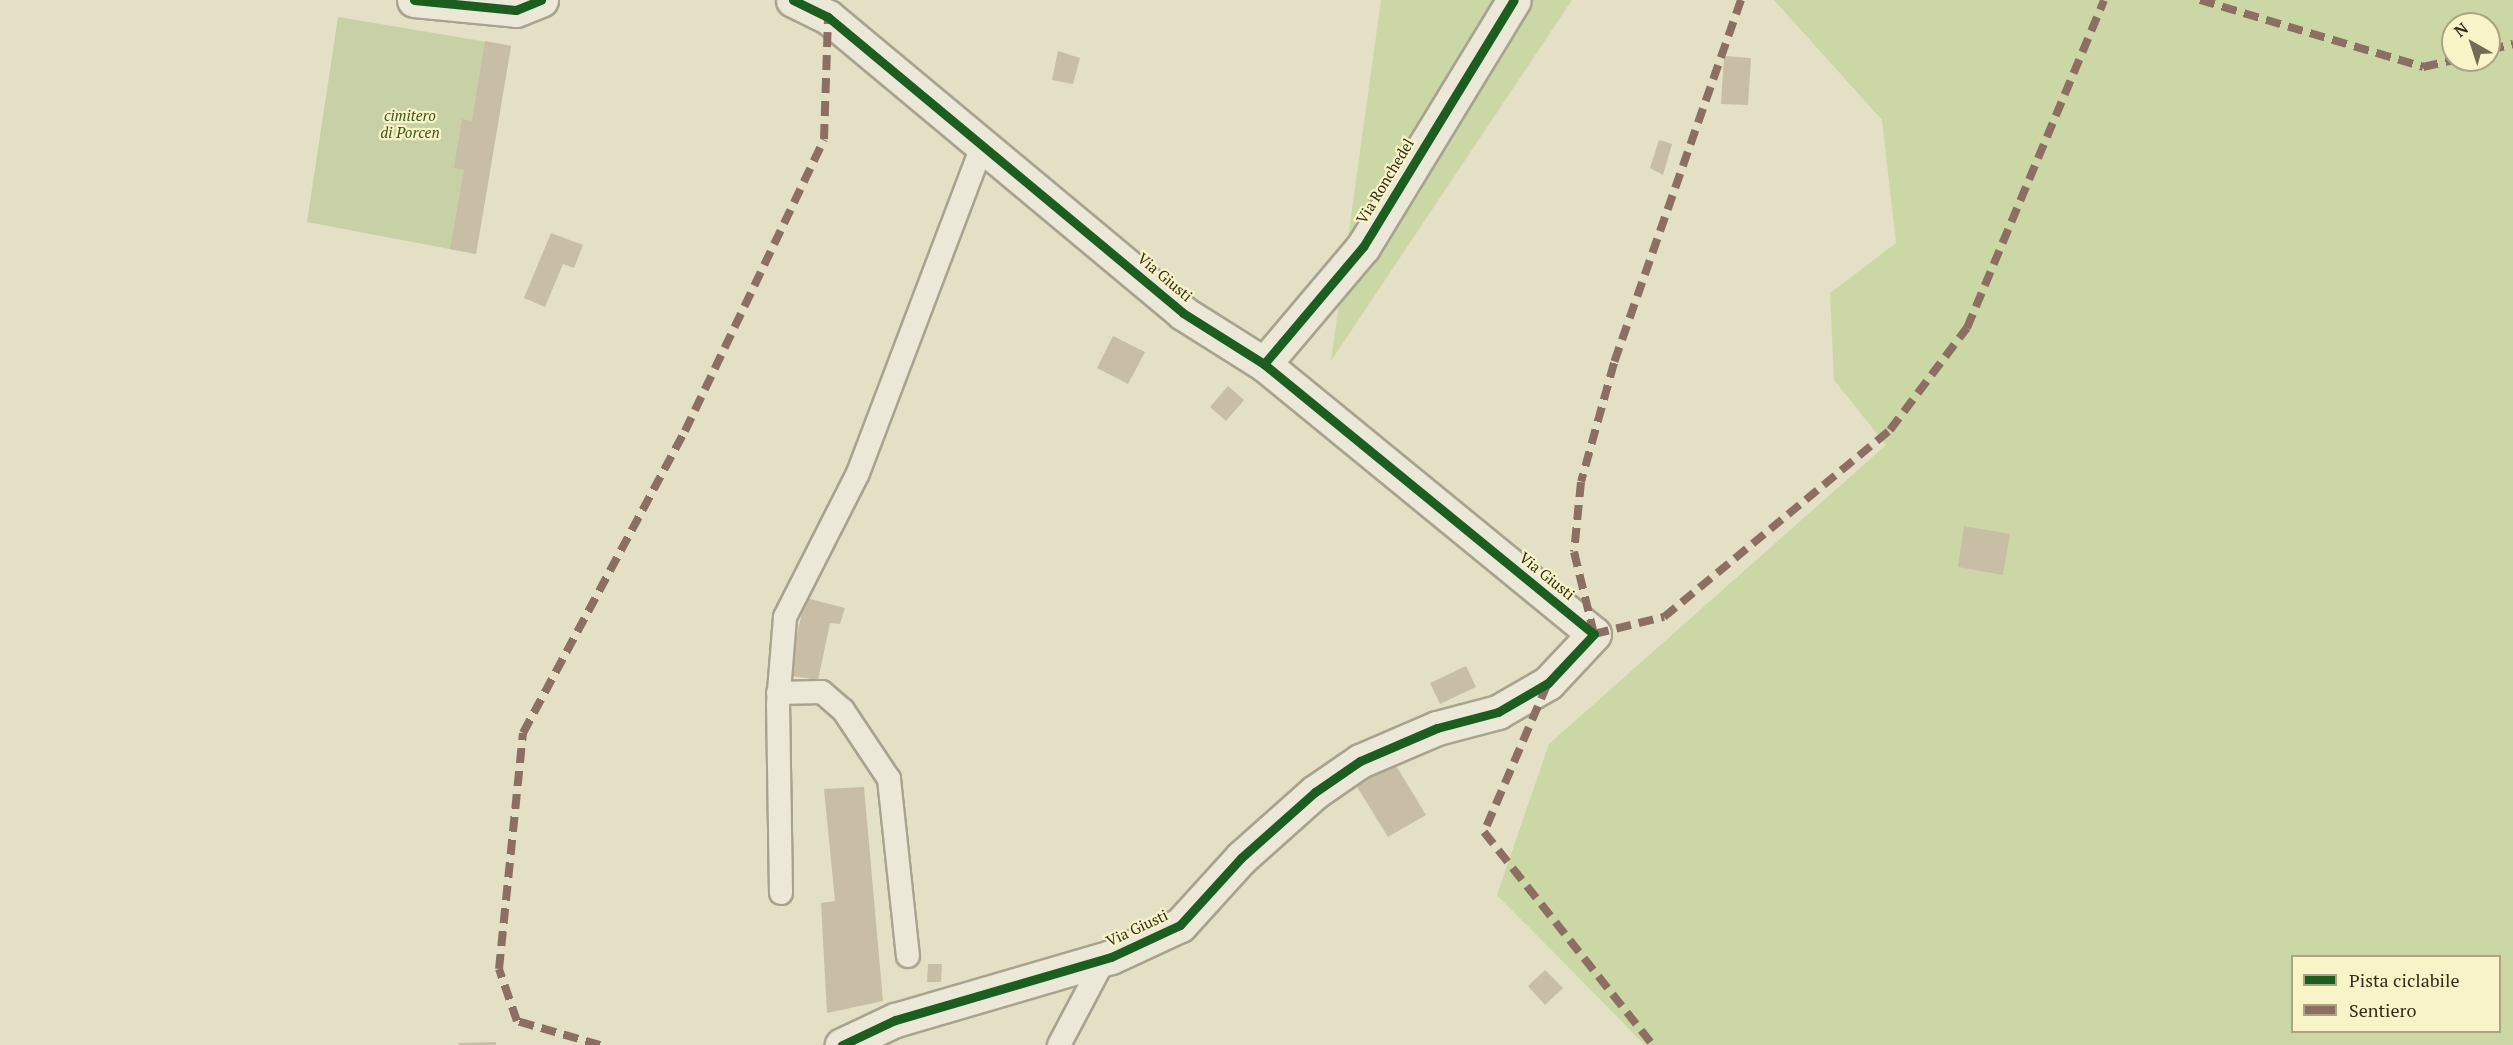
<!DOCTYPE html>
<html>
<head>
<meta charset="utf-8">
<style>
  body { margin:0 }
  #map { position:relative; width:2513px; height:1045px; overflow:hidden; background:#e4e0c5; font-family:"PT Serif",serif }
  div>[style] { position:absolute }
  .green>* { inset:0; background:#ccd7a6 }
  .cemetery>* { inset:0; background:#c8d0a6 }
  .building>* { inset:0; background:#c8bea6 }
  .roads { filter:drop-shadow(2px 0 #a8a38f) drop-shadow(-2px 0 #a8a38f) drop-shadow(0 2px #a8a38f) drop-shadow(0 -2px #a8a38f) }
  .lane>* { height:22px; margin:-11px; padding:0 11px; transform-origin:11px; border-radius:11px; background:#ebe8d8 }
  .street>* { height:33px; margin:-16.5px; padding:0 16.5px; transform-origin:16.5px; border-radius:16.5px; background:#ebe8d8 }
  .quiet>* { height:8px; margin-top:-4px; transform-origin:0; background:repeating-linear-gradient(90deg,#8d6e63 0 15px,transparent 0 23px) }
  .cycleway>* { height:9px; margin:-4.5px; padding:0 4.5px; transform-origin:4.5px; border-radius:4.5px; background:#1b5e20 }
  span { translate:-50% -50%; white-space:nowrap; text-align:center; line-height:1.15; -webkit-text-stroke:4.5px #f8f4c8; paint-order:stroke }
  .park-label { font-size:15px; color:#3b531e; font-style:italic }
  .street-label { font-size:15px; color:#352c19 }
  .legend { position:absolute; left:2291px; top:955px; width:210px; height:78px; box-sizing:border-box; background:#f8f4c8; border:2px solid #aaa482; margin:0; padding:8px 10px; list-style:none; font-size:18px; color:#352c19 }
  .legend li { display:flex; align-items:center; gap:12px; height:30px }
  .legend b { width:30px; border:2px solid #aaa482 }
  .north { position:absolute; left:2441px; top:12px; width:60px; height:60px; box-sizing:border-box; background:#f8f4c8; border:2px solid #aaa482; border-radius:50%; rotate:321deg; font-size:16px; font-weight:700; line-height:24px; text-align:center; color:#352c19 }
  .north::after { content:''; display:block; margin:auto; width:21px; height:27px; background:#726b55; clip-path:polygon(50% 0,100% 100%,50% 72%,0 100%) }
</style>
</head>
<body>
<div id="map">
  <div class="green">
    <div style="clip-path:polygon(1381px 0,1572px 0,1331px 361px)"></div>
    <div style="clip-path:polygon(evenodd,1774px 0,2513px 0,2513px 1045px,1645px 1045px,1497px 895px,1549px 744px,1886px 445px,1834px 380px,1830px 293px,1896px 243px,1882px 120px,1774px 0,2453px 24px,2489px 24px,2489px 60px,2453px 60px,2453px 24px,1774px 0,2292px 956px,2500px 956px,2500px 1032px,2292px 1032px,2292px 956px)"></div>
  </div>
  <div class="cemetery">
    <div style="clip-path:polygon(338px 17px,511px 46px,476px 254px,307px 222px)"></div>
  </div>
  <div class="building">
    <div style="clip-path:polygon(485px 41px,511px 46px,476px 254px,450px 249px,464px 170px,454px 168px,462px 119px,472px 121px)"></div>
    <div style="clip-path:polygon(1058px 51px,1080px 58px,1073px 84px,1052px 80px)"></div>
    <div style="clip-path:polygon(1724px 56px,1751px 58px,1748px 105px,1721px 104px)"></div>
    <div style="clip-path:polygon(1659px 140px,1672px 144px,1663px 175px,1650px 168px)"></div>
    <div style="clip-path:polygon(551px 233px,583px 245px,574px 268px,563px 264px,545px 307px,524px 298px)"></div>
    <div style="clip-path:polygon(1113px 336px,1145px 352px,1128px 384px,1097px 368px)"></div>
    <div style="clip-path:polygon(1228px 386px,1244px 400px,1226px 421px,1210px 407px)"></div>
    <div style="clip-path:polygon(1964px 526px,2010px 534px,2003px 575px,1958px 567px)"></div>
    <div style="clip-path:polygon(806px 598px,845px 608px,840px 624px,830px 623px,818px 680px,786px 675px)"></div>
    <div style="clip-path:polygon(1466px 666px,1476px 687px,1440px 704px,1430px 683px)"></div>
    <div style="clip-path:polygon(1389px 754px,1426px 815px,1388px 837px,1351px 777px)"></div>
    <div style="clip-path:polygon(864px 787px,883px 1001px,827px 1013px,821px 903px,835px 901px,824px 789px)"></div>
    <div style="clip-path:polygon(928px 964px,942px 964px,941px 982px,927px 982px)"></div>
    <div style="clip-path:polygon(1545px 970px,1563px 988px,1545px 1005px,1528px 986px)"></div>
    <div style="clip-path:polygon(496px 1042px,496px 1045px,459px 1045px,459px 1043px)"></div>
  </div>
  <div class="roads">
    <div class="lane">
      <div style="left:778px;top:693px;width:44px;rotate:-1.3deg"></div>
      <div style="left:822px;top:692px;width:28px;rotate:41deg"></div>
      <div style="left:843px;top:710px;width:83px;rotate:56.3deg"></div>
      <div style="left:889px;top:779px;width:178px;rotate:83.9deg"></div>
      <div style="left:781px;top:893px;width:189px;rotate:-90.9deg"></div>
      <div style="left:778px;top:704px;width:87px;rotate:-85.4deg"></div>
      <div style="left:785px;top:617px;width:161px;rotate:-63.1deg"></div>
      <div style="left:858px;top:473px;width:352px;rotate:-69.2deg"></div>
      <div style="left:1059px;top:1045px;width:96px;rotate:-62.1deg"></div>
    </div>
    <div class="street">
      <div style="left:414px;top:0;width:102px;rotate:5.6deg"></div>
      <div style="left:516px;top:10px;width:27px;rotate:-22deg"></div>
      <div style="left:793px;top:0;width:39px;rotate:26deg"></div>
      <div style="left:828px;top:17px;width:462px;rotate:39.8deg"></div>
      <div style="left:1183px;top:313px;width:96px;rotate:32.2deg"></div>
      <div style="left:1264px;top:364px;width:426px;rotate:39.3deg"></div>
      <div style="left:1594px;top:634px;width:67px;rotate:133.2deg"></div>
      <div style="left:1548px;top:683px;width:58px;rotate:149.9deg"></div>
      <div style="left:1498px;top:712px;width:63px;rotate:165.3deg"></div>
      <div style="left:1437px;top:728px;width:84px;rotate:156.8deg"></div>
      <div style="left:1360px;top:761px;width:55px;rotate:145.4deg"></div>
      <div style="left:1315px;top:792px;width:99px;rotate:138.3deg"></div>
      <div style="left:1241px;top:858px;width:91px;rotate:132.3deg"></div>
      <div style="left:1180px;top:925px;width:76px;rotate:155.1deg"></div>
      <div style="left:1111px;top:957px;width:225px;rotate:163.7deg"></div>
      <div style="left:895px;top:1020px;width:59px;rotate:154.7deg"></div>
      <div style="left:1264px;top:364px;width:153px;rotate:-49.8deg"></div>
      <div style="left:1363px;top:247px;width:289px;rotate:-58.6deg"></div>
    </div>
  </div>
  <div class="quiet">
    <div style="left:1741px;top:0;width:385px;rotate:109.3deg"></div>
    <div style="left:1614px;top:363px;width:123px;rotate:105.5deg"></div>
    <div style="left:1581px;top:482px;width:70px;rotate:95.7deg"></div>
    <div style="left:1574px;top:552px;width:84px;rotate:76.3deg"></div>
    <div style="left:1594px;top:634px;width:72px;rotate:-13.7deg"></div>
    <div style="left:1664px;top:617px;width:293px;rotate:-39.6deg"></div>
    <div style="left:1890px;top:430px;width:128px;rotate:-53deg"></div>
    <div style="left:1967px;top:328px;width:355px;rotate:-67.3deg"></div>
    <div style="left:2200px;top:0;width:233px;rotate:16.7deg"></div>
    <div style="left:2423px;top:67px;width:31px;rotate:-13deg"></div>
    <div style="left:2489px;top:50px;width:25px;rotate:-14deg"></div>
    <div style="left:1547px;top:685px;width:160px;rotate:113.2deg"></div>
    <div style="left:1484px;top:832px;width:272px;rotate:51.6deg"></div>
    <div style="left:600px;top:1045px;width:86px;rotate:-163.9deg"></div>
    <div style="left:517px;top:1021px;width:55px;rotate:-109.1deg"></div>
    <div style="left:499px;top:969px;width:237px;rotate:-84.2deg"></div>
    <div style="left:523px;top:733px;width:343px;rotate:-61.8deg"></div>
    <div style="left:685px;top:431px;width:323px;rotate:-64.5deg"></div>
    <div style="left:824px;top:139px;width:122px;rotate:-88.1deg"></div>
  </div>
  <div class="cycleway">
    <div style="left:414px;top:0;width:102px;rotate:5.6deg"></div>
    <div style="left:516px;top:10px;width:27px;rotate:-22deg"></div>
    <div style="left:793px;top:0;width:39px;rotate:26deg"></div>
    <div style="left:828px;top:17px;width:462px;rotate:39.8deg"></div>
    <div style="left:1183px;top:313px;width:96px;rotate:32.2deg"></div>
    <div style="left:1264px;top:364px;width:426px;rotate:39.3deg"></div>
    <div style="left:1594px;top:634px;width:67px;rotate:133.2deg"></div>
    <div style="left:1548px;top:683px;width:58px;rotate:149.9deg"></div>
    <div style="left:1498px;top:712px;width:63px;rotate:165.3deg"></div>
    <div style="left:1437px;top:728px;width:84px;rotate:156.8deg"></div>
    <div style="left:1360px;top:761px;width:55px;rotate:145.4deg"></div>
    <div style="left:1315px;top:792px;width:99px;rotate:138.3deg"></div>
    <div style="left:1241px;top:858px;width:91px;rotate:132.3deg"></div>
    <div style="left:1180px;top:925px;width:76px;rotate:155.1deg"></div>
    <div style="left:1111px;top:957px;width:225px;rotate:163.7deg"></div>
    <div style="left:895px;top:1020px;width:59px;rotate:154.7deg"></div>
    <div style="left:1264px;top:364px;width:153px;rotate:-49.8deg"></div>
    <div style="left:1363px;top:247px;width:289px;rotate:-58.6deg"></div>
  </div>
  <div class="park-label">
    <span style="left:410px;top:124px">cimitero<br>di Porcen</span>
  </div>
  <div class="street-label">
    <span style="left:1385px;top:181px;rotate:-59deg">Via Ronchedel</span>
    <span style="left:1165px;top:277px;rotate:40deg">Via Giusti</span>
    <span style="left:1547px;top:576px;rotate:39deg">Via Giusti</span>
    <span style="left:1137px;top:928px;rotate:-25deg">Via Giusti</span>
  </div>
  <ul class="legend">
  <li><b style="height:8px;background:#1b5e20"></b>Pista ciclabile</li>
  <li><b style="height:8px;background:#8d6e63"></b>Sentiero</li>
  </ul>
  <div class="north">N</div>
</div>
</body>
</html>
